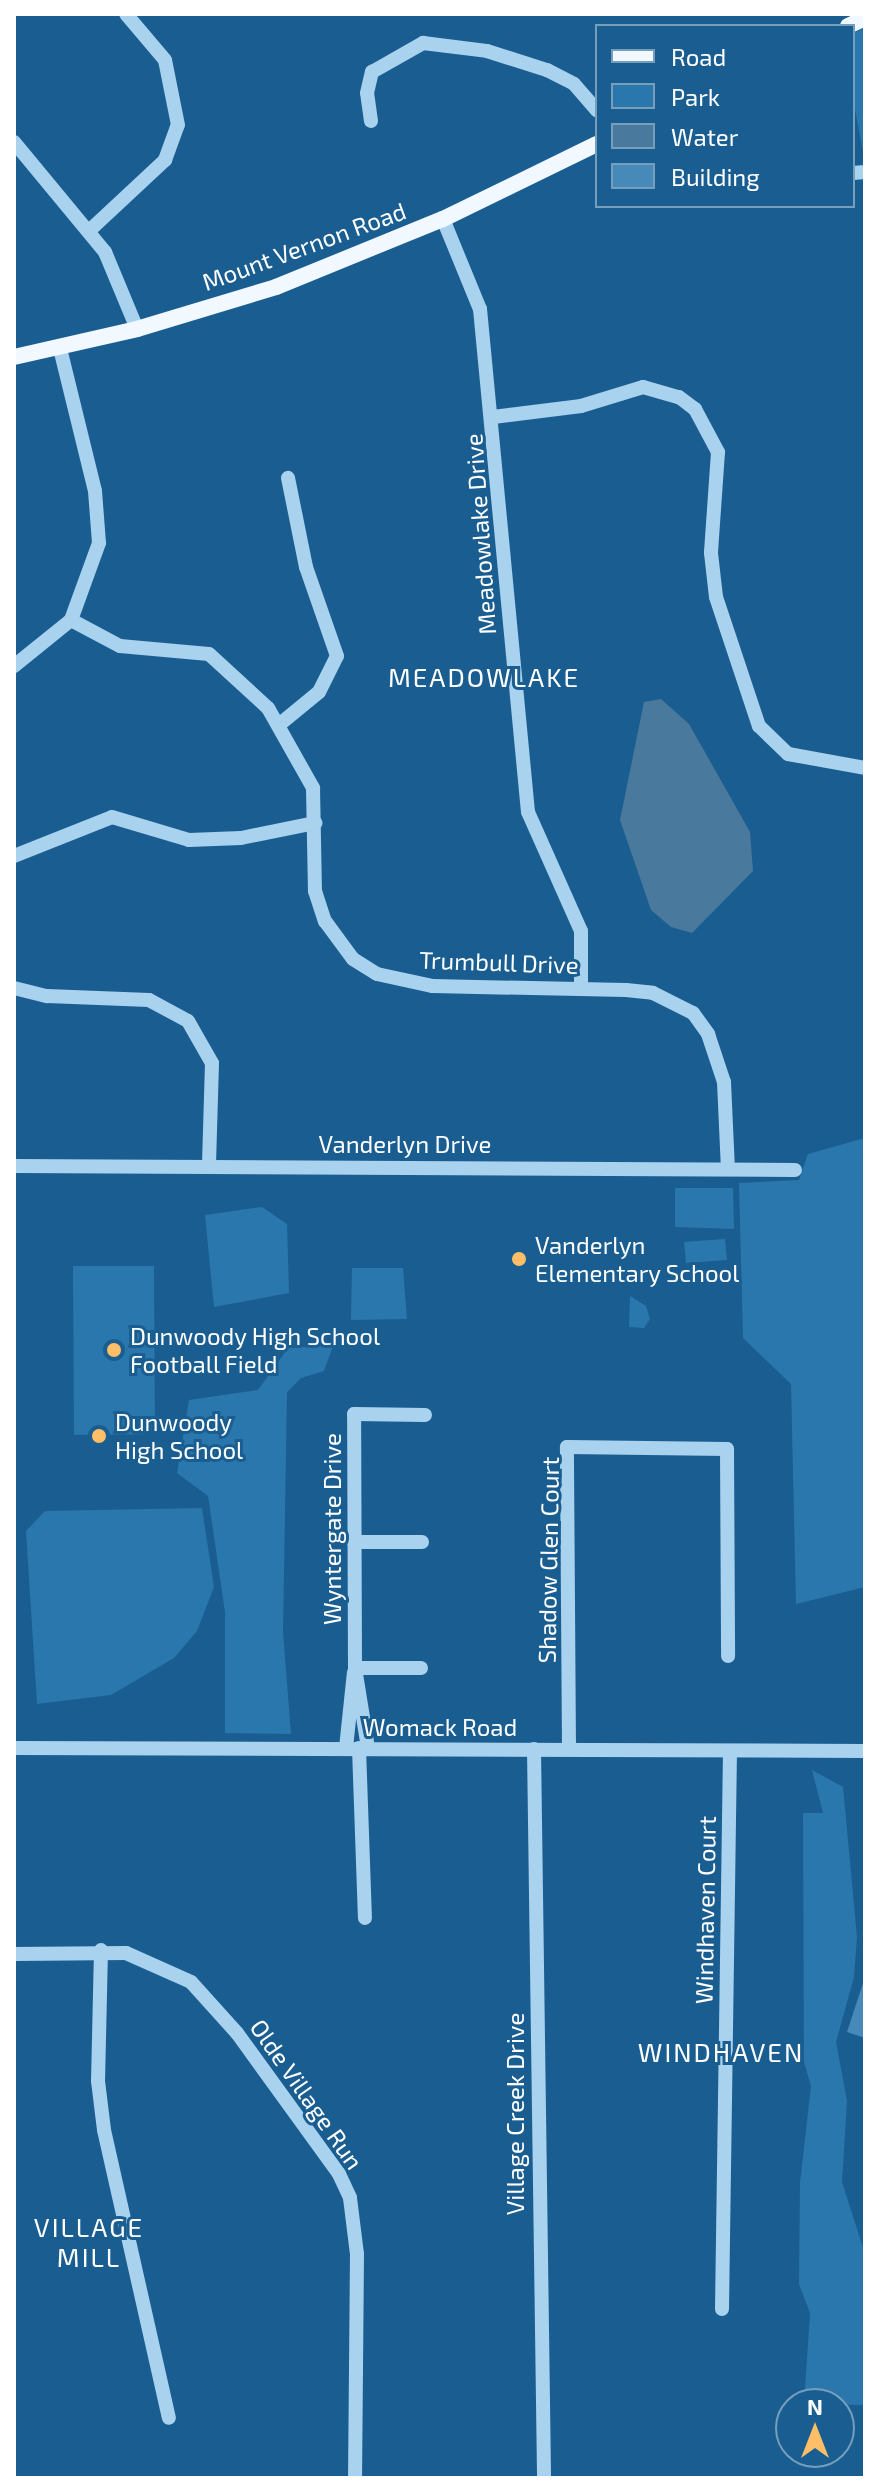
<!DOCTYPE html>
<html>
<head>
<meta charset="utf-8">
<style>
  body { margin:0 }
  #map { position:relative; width:879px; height:2492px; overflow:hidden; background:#1a5e91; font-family:"Exo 2",sans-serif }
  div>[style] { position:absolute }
  .green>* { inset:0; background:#2a77ad }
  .water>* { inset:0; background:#49799d }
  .building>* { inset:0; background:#478aba }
  .minor>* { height:14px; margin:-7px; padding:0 7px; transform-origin:7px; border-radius:7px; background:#a9d2ef }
  .major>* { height:16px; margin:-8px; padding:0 8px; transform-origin:8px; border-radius:8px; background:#f1f8ff }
  .dots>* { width:22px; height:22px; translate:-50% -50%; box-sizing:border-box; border:4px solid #1a5e91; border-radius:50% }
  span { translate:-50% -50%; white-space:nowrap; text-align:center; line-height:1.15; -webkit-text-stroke:6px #1a5e91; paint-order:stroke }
  .street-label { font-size:24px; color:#fff }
  .poi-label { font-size:24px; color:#fff }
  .left { translate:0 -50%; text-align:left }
  .neighbourhood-label { font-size:26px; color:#fff; letter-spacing:2px }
  .frame { position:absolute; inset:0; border:16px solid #fff; pointer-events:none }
  .legend { position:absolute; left:595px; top:24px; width:260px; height:184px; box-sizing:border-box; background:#1a5e91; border:2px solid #769ebd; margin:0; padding:10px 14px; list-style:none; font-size:24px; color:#fff }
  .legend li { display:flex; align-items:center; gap:16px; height:40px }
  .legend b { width:40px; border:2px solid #769ebd }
  .north { position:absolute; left:775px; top:2388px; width:80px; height:80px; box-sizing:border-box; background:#1a5e91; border:2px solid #769ebd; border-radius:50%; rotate:0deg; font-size:22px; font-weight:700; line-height:32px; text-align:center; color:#fff }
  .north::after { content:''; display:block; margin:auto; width:28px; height:36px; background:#ffbe67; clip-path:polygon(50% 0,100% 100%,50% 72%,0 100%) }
</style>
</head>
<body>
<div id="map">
  <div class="green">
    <div style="clip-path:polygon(865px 28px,865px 162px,853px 99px,853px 33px)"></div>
    <div style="clip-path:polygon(865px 1138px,865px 1587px,796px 1604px,791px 1384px,743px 1338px,739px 1183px,799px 1180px,808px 1154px)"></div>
    <div style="clip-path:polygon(675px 1188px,733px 1188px,734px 1229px,675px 1227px)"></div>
    <div style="clip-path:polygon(262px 1207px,287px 1224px,289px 1293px,214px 1307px,205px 1215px)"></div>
    <div style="clip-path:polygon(725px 1239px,727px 1260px,686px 1263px,684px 1242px)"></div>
    <div style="clip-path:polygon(154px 1266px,155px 1434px,74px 1435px,73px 1266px)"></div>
    <div style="clip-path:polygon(352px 1268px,403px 1268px,407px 1319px,351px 1320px)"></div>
    <div style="clip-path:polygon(630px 1296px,646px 1306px,650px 1319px,644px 1328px,629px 1327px)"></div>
    <div style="clip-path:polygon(298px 1334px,298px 1347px,333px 1346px,324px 1371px,301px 1378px,287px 1392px,283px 1632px,291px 1734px,225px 1733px,225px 1612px,208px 1496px,177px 1473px,189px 1400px,258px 1390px)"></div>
    <div style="clip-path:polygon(202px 1508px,214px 1587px,197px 1631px,174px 1658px,111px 1695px,37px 1704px,26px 1531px,45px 1511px)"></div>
    <div style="clip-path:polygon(812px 1770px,843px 1787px,857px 1937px,854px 1977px,836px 2042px,847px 2101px,842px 2182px,865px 2254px,865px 2405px,804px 2404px,810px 2313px,799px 2284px,800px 2183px,811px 2086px,804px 2062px,803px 1813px,823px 1813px)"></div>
  </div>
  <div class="water">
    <div style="clip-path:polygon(661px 699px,689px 724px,750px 832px,753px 871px,692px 933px,671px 927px,651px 910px,620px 820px,644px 702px)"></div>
  </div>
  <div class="building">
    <div style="clip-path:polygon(865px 1977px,865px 2038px,847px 2032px)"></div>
  </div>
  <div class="minor">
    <div style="left:371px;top:121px;width:28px;rotate:-98deg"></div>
    <div style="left:367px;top:93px;width:22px;rotate:-77deg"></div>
    <div style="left:372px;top:72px;width:59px;rotate:-29.6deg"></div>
    <div style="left:423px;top:43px;width:64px;rotate:7.1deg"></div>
    <div style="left:487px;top:51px;width:63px;rotate:17.6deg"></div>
    <div style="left:547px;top:70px;width:30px;rotate:27deg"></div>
    <div style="left:574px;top:84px;width:35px;rotate:49deg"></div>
    <div style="left:14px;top:142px;width:143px;rotate:50.4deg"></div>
    <div style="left:105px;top:252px;width:83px;rotate:67.4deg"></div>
    <div style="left:853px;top:173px;width:12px;rotate:-5deg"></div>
    <div style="left:443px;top:219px;width:97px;rotate:67.7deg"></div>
    <div style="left:480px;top:309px;width:505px;rotate:84.55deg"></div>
    <div style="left:528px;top:812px;width:130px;rotate:66deg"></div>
    <div style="left:581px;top:931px;width:55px;rotate:90deg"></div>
    <div style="left:90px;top:230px;width:103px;rotate:-43deg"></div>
    <div style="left:165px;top:160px;width:37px;rotate:-70deg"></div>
    <div style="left:178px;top:125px;width:66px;rotate:-101.3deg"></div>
    <div style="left:165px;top:60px;width:60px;rotate:-130.3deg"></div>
    <div style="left:493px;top:417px;width:89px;rotate:-7.1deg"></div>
    <div style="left:581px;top:406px;width:65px;rotate:-17deg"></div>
    <div style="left:643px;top:387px;width:37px;rotate:16deg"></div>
    <div style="left:679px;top:397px;width:20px;rotate:37deg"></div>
    <div style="left:695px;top:409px;width:49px;rotate:61.9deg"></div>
    <div style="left:718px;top:452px;width:101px;rotate:94deg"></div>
    <div style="left:711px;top:553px;width:44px;rotate:83.5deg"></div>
    <div style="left:716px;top:597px;width:136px;rotate:71.6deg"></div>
    <div style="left:759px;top:726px;width:40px;rotate:44deg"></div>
    <div style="left:788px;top:754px;width:78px;rotate:10.3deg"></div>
    <div style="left:71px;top:620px;width:55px;rotate:28deg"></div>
    <div style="left:120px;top:646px;width:89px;rotate:5.1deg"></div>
    <div style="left:209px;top:654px;width:80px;rotate:42.5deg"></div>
    <div style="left:268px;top:708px;width:92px;rotate:60.6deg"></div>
    <div style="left:313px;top:788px;width:103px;rotate:88.9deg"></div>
    <div style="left:315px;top:891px;width:32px;rotate:72deg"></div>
    <div style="left:325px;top:921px;width:47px;rotate:53.6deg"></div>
    <div style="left:353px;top:959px;width:28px;rotate:32deg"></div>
    <div style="left:377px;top:974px;width:56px;rotate:12.3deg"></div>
    <div style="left:432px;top:986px;width:194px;rotate:1.2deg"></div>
    <div style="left:626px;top:990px;width:27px;rotate:6deg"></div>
    <div style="left:653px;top:993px;width:45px;rotate:26.6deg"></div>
    <div style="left:693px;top:1013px;width:26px;rotate:54deg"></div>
    <div style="left:708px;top:1034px;width:51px;rotate:71.6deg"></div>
    <div style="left:724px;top:1082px;width:87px;rotate:87.4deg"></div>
    <div style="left:14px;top:666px;width:73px;rotate:-38.9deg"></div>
    <div style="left:71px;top:620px;width:82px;rotate:-70deg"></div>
    <div style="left:99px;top:543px;width:52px;rotate:-94.4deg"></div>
    <div style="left:95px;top:491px;width:147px;rotate:-103.8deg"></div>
    <div style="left:280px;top:724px;width:50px;rotate:-39.4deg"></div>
    <div style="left:319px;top:692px;width:40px;rotate:-63.4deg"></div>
    <div style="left:337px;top:656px;width:94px;rotate:-109.2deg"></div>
    <div style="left:306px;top:567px;width:91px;rotate:-101.4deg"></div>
    <div style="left:14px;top:856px;width:105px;rotate:-21.7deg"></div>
    <div style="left:112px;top:817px;width:80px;rotate:16.6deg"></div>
    <div style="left:189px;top:840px;width:52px;rotate:-2.2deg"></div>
    <div style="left:241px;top:838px;width:76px;rotate:-11.5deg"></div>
    <div style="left:14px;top:988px;width:34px;rotate:14deg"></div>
    <div style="left:47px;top:996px;width:102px;rotate:2.2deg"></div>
    <div style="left:149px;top:1000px;width:44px;rotate:28.3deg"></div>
    <div style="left:188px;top:1021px;width:48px;rotate:60.3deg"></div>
    <div style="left:212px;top:1063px;width:103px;rotate:91.7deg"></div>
    <div style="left:14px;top:1166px;width:781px;rotate:0.29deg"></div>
    <div style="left:354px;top:1542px;width:68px"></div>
    <div style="left:355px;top:1668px;width:66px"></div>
    <div style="left:14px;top:1748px;width:851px;rotate:0.2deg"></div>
    <div style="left:346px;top:1748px;width:76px;rotate:-84deg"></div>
    <div style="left:359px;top:1748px;width:170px;rotate:88deg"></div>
    <div style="left:368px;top:1748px;width:81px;rotate:-99.2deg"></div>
    <div style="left:355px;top:1668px;width:254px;rotate:-90.2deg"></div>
    <div style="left:354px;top:1414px;width:71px;rotate:0.8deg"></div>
    <div style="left:534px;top:1749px;width:729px;rotate:89.21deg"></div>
    <div style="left:569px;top:1749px;width:302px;rotate:-90.4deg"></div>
    <div style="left:567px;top:1447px;width:160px;rotate:0.7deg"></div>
    <div style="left:727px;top:1449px;width:207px;rotate:89.7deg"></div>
    <div style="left:101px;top:1950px;width:131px;rotate:91.3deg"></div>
    <div style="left:98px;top:2081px;width:49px;rotate:83deg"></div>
    <div style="left:104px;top:2130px;width:295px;rotate:77.3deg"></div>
    <div style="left:14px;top:1954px;width:112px;rotate:-0.5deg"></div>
    <div style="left:126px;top:1953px;width:71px;rotate:24deg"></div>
    <div style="left:191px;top:1982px;width:69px;rotate:48deg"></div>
    <div style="left:237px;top:2033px;width:174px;rotate:54.1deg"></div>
    <div style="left:339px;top:2174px;width:26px;rotate:65deg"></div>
    <div style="left:350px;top:2198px;width:56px;rotate:82.9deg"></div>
    <div style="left:357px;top:2254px;width:224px;rotate:90.5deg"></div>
    <div style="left:722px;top:2309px;width:558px;rotate:-89.18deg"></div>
  </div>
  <div class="major">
    <div style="left:848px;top:26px;width:19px;rotate:-25deg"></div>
    <div style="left:14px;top:357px;width:126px;rotate:-12.8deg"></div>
    <div style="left:137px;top:329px;width:145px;rotate:-16.8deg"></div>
    <div style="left:276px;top:287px;width:180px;rotate:-22.2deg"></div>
    <div style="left:443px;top:219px;width:171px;rotate:-26deg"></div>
  </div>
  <div class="dots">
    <div style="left:519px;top:1259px;background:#ffbe67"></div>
    <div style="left:114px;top:1350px;background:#ffbe67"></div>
    <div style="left:99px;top:1436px;background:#ffbe67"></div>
  </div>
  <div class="street-label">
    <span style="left:304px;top:246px;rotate:-20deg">Mount Vernon Road</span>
    <span style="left:480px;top:534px;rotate:-94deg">Meadowlake Drive</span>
    <span style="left:499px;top:962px;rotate:2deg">Trumbull Drive</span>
    <span style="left:405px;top:1144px">Vanderlyn Drive</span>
    <span style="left:332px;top:1529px;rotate:-90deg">Wyntergate Drive</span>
    <span style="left:548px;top:1560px;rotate:-89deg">Shadow Glen Court</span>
    <span style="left:440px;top:1727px">Womack Road</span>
    <span style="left:705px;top:1910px;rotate:-89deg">Windhaven Court</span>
    <span style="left:307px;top:2094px;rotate:55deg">Olde Village Run</span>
    <span style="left:515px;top:2114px;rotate:-90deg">Village Creek Drive</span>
  </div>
  <div class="poi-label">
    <span class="left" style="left:535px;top:1259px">Vanderlyn<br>Elementary School</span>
    <span class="left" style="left:130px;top:1350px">Dunwoody High School<br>Football Field</span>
    <span class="left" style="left:115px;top:1436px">Dunwoody<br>High School</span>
  </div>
  <div class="neighbourhood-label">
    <span style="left:484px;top:677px">MEADOWLAKE</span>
    <span style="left:721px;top:2052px">WINDHAVEN</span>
    <span style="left:89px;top:2242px">VILLAGE<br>MILL</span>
  </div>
  <div class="frame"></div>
  <ul class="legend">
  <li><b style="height:10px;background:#f1f8ff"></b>Road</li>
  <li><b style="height:22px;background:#2a77ad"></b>Park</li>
  <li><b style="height:22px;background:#49799d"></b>Water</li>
  <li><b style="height:22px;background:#478aba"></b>Building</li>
  </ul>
  <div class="north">N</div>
</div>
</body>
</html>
